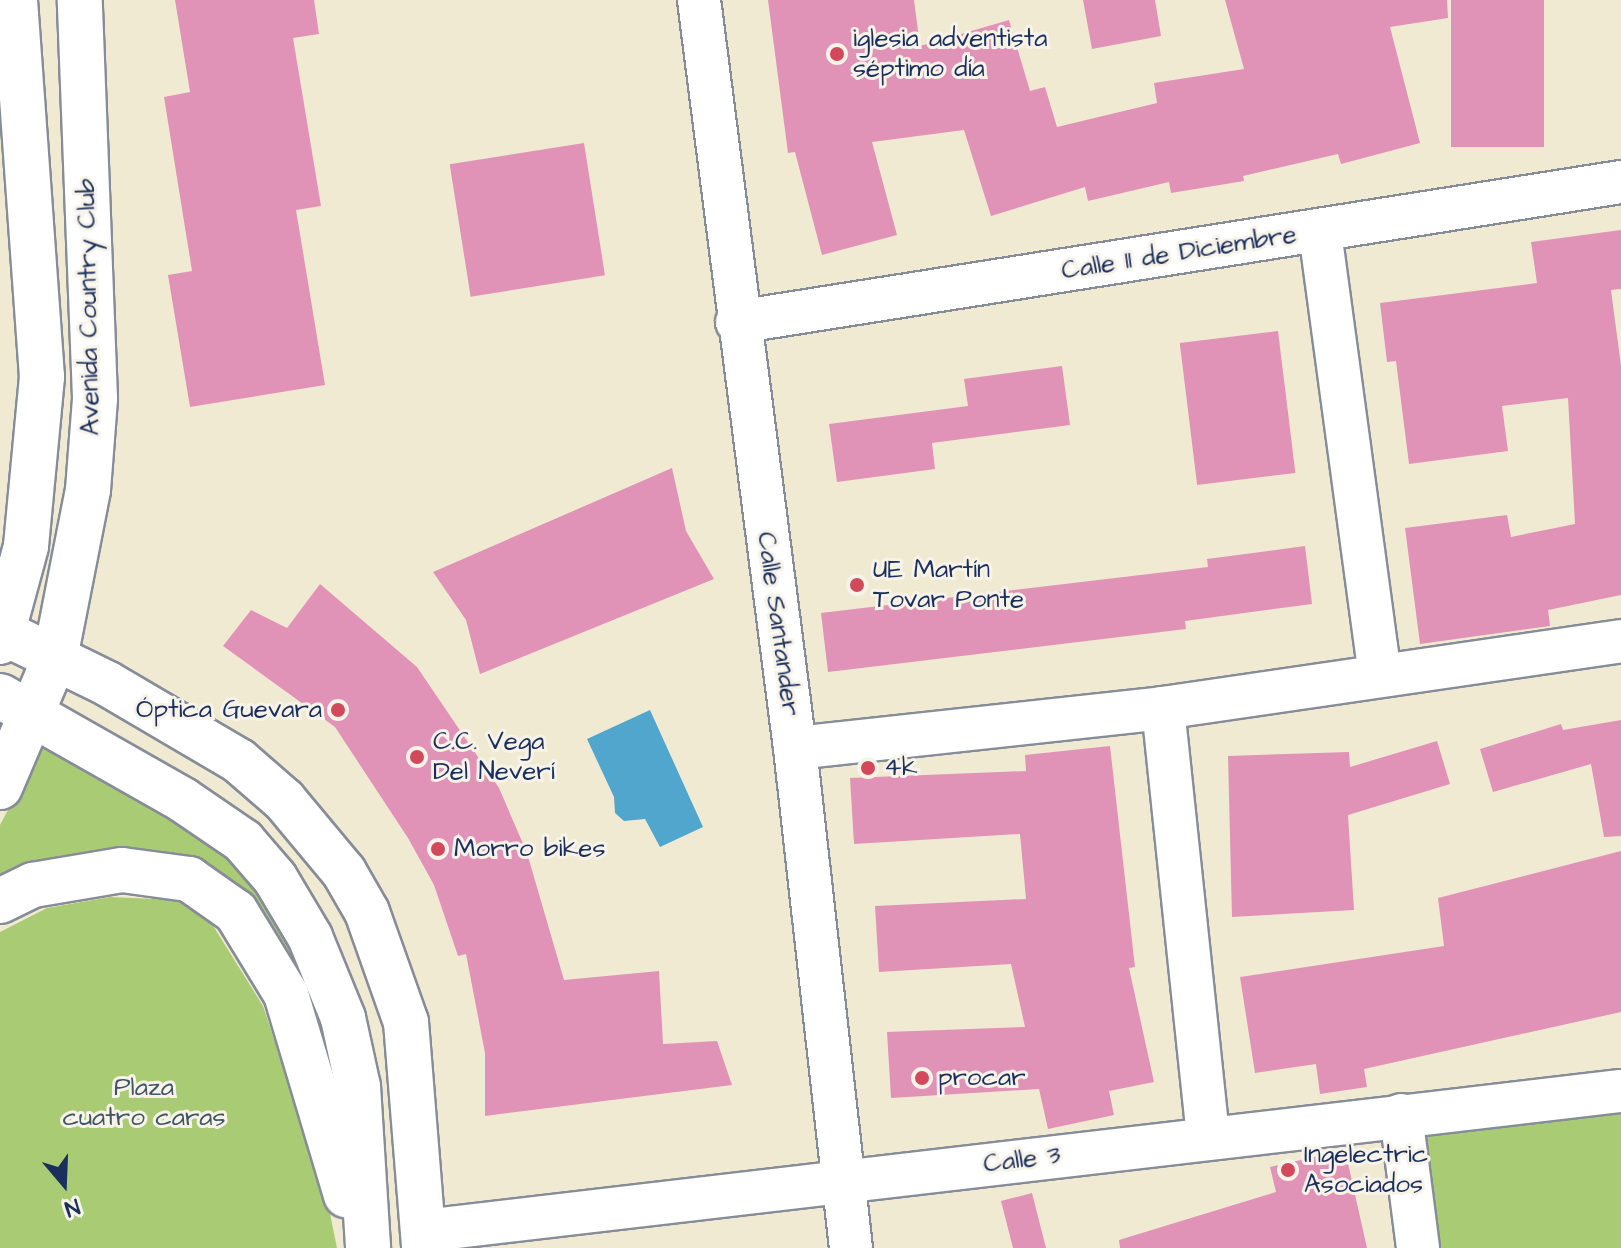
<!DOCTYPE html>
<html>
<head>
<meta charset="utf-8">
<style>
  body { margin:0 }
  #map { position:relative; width:1621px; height:1248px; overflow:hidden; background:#f1ead3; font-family:"Architects Daughter",sans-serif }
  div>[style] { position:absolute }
  .green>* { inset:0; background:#a8cb74 }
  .water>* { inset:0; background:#50a6cd }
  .building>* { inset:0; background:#e192b7; transform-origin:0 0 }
  .roads { filter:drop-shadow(2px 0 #868c98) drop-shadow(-2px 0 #868c98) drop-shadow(0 2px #868c98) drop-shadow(0 -2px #868c98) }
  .street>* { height:42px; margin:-21px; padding:0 21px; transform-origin:21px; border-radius:21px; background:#fff }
  .secondary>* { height:44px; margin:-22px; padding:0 22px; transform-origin:22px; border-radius:22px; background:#fff }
  .dots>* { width:22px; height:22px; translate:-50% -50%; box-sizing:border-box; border:4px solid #f7f3e8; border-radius:50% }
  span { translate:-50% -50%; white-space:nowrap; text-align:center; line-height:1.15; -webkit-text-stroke:6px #f7f3e8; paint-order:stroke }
  .poi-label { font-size:26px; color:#1b2f5e }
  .left { translate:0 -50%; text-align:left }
  .right { translate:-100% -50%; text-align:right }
  .street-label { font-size:26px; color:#1b2f5e }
  .park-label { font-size:26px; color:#3e5664 }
  .north { position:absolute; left:24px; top:1144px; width:80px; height:80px; -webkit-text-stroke:6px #f7f3e8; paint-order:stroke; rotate:161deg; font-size:22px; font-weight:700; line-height:32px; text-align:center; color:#1b2f5e }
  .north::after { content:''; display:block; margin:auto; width:28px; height:36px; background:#1b2f5e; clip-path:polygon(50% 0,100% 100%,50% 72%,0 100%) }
</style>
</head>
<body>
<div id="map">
  <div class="green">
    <div style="clip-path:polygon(48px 735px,226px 846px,297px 946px,325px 1018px,337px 1084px,323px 1047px,201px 869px,0 886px,0 825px)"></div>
    <div style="clip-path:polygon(110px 897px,177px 900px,212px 924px,263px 1006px,326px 1194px,337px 1248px,0 1248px,0 932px,47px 908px)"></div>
    <div style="clip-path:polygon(1621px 1111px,1621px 1248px,1436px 1248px,1423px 1129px)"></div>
  </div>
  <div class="water">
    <div style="clip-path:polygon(650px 710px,703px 827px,660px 847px,645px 819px,624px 821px,615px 813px,614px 797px,587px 739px)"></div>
  </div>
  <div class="building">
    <div style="clip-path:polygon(175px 0,314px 0,319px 34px,293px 38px,321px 206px,296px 210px,325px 385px,190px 407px,168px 275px,192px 271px,164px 97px,190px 92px)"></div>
    <div style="clip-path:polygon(768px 0,914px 0,920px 46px,1009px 20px,1030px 91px,1045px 87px,1057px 127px,1157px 103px,1154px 83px,1244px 69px,1225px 0,1447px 0,1448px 18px,1390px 27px,1420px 143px,1341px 164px,1338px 154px,1243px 176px,1244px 181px,1171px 193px,1169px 182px,1088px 201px,1085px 187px,991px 216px,964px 130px,872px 142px,897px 235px,822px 255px,795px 152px,788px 153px)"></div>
    <div style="clip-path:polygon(1083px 0,1155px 0,1161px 36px,1092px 49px)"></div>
    <div style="left:1451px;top:0;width:93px;height:147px"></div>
    <div style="left:584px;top:143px;width:134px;height:136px;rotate:81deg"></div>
    <div style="clip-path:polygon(1621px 230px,1621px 289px,1611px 290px,1621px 366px,1621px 595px,1548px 610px,1550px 626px,1420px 644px,1405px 528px,1507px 515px,1511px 537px,1575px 524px,1568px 398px,1502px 406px,1508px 451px,1409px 464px,1396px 361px,1387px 362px,1380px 303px,1537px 283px,1531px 242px)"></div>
    <div style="left:1278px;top:331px;width:143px;height:99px;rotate:83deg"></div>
    <div style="clip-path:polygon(1062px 366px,1070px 425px,932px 443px,935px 469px,837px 482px,829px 424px,968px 406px,964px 379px)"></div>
    <div style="clip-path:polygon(672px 468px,686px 531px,714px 579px,480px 674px,466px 620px,433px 572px)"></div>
    <div style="clip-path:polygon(1305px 546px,1312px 604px,1185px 621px,1186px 629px,828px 672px,821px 613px,1208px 567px,1207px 559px)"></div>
    <div style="clip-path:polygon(320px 584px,417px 667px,499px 788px,527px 853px,564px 980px,659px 971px,663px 1044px,717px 1041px,732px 1085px,485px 1116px,485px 1053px,466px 954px,458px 956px,434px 885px,408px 838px,335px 727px,223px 646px,251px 610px,287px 628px)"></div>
    <div style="clip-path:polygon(1621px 720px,1621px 836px,1604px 837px,1591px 764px,1493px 792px,1480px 749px,1561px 724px,1563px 730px)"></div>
    <div style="clip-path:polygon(1437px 741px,1450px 784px,1348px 815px,1354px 910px,1232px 917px,1228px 756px,1349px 752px,1350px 767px)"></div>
    <div style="clip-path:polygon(1110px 746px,1135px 967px,1129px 968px,1154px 1082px,1109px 1091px,1114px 1115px,1048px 1129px,1039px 1089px,891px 1098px,887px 1032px,1025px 1027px,1011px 964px,879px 972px,875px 906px,1026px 899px,1020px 834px,854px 844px,850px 778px,1026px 771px,1025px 755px)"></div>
    <div style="clip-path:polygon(1621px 851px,1621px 1012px,1364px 1069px,1367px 1087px,1320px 1094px,1316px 1064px,1255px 1073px,1240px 977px,1444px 946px,1438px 898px)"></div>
    <div style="clip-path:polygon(1345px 1150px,1367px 1248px,1120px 1248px,1119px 1240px,1276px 1192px,1270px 1167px)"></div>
    <div style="clip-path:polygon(1032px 1193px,1046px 1248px,1013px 1248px,1001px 1201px)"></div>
  </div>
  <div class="roads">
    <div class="street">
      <div style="left:699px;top:0;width:754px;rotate:82.69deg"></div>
      <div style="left:795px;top:748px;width:503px;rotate:83.61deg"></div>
      <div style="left:1320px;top:232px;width:446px;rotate:82.3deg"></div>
      <div style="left:737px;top:322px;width:895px;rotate:-9deg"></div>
      <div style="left:1163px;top:708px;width:432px;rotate:84deg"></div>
      <div style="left:795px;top:748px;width:370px;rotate:-6.2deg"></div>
      <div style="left:1163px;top:708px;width:463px;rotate:-8.3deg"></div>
      <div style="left:1401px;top:1115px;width:134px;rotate:82.7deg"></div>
      <div style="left:423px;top:1231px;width:1206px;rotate:-6.67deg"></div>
    </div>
    <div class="secondary">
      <div style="left:0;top:631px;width:120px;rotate:26.1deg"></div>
      <div style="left:108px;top:684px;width:152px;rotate:30.4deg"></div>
      <div style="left:239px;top:761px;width:60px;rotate:40.9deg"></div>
      <div style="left:284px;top:800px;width:94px;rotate:50.2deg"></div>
      <div style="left:344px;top:872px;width:46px;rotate:60.1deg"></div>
      <div style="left:367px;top:912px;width:117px;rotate:70.5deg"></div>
      <div style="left:406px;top:1022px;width:227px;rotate:85.4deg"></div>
      <div style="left:0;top:642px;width:99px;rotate:-74.8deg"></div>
      <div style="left:26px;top:546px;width:170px;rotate:-84.6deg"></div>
      <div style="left:42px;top:377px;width:378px;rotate:-94.1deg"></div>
      <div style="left:0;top:696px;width:210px;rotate:29.6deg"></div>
      <div style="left:183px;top:800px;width:73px;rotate:34.3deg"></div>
      <div style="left:243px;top:841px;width:49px;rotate:49.1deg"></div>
      <div style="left:275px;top:878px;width:69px;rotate:59.3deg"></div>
      <div style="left:310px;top:937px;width:87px;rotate:67.8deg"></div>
      <div style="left:343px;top:1018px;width:71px;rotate:77.7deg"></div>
      <div style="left:358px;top:1087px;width:161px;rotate:86.4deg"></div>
      <div style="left:0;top:787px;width:140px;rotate:-66.9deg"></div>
      <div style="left:55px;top:658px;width:171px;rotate:-78.9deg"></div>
      <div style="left:88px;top:490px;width:92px;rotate:-85.6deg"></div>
      <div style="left:95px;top:398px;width:398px;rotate:-92.2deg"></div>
      <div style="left:0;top:901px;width:37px;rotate:-26deg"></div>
      <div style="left:33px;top:885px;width:90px;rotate:-9.6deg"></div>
      <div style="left:122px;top:870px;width:68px;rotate:7.7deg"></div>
      <div style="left:189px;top:879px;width:57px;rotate:35.1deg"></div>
      <div style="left:236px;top:912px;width:96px;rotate:58.6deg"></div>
      <div style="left:286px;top:994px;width:210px;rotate:73.4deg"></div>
    </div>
  </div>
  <div class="dots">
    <div style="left:837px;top:54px;background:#d1495b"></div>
    <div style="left:857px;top:585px;background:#d1495b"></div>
    <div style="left:338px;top:710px;background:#d1495b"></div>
    <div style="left:417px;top:757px;background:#d1495b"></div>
    <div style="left:868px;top:768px;background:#d1495b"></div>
    <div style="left:438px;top:849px;background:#d1495b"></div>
    <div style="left:922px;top:1078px;background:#d1495b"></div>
    <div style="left:1288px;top:1170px;background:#d1495b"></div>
  </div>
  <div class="poi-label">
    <span class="left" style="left:853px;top:54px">iglesia adventista<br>séptimo día</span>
    <span class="left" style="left:873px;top:585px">UE Martín<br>Tovar Ponte</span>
    <span class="right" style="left:322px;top:710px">Óptica Guevara</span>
    <span class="left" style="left:433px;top:757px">C.C. Vega<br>Del Neverí</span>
    <span class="left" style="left:884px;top:768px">4k</span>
    <span class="left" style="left:454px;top:849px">Morro bikes</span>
    <span class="left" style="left:938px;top:1078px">procar</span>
    <span class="left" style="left:1304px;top:1170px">Ingelectric<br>Asociados</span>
  </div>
  <div class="street-label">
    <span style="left:1179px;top:253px;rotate:-9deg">Calle 11 de Diciembre</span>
    <span style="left:89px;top:307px;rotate:-91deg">Avenida Country Club</span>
    <span style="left:778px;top:624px;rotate:82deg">Calle Santander</span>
    <span style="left:1022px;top:1160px;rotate:-7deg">Calle 3</span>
  </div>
  <div class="park-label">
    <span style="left:144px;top:1103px">Plaza<br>cuatro caras</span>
  </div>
  <div class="north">N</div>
</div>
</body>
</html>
